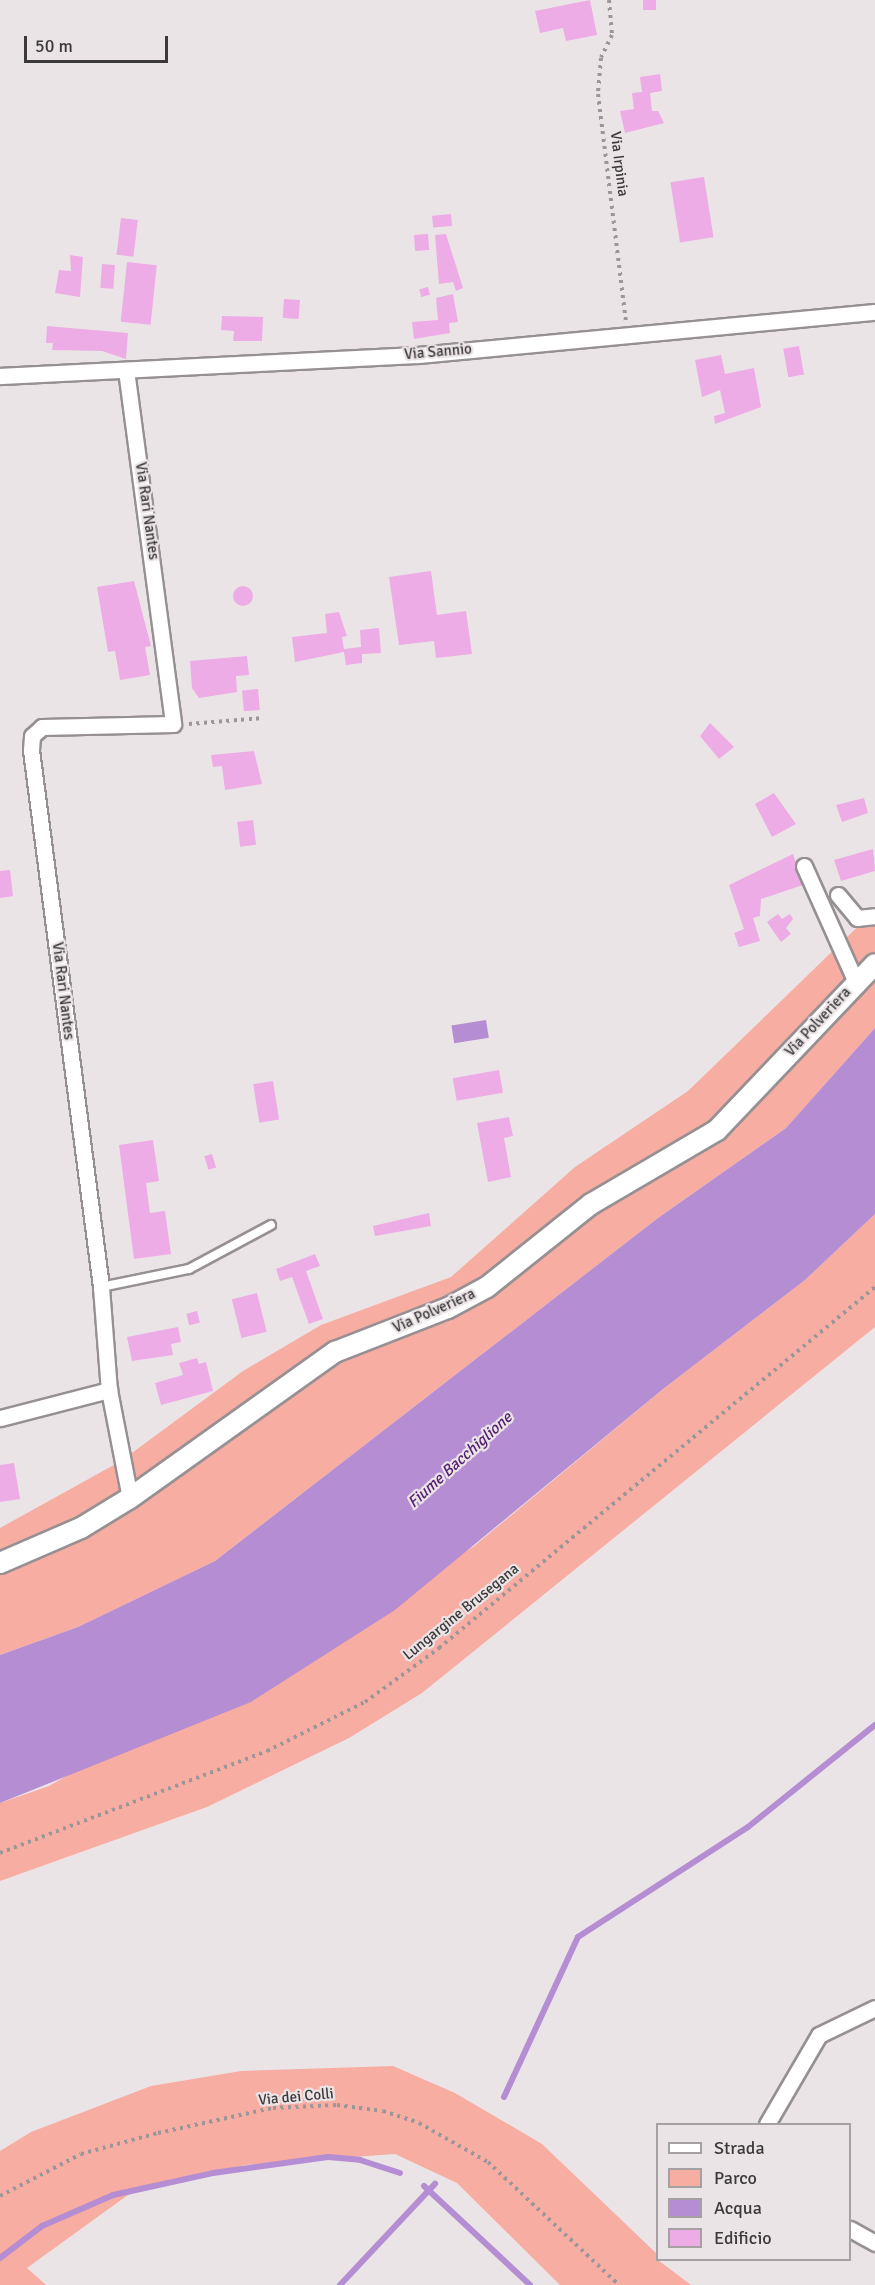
<!DOCTYPE html>
<html>
<head>
<meta charset="utf-8">
<style>
  body { margin:0 }
  #map { position:relative; width:875px; height:2285px; overflow:hidden; background:#ebe4e7; font-family:Signika,sans-serif }
  div>[style] { position:absolute }
  .green>* { inset:0; background:#f8ada2 }
  .water>* { inset:0; background:#b58dd2; transform-origin:0 0 }
  .stream>* { height:6px; margin:-3px; padding:0 3px; transform-origin:3px; border-radius:3px; background:#b58dd2 }
  .building>* { inset:0; background:#edace6; transform-origin:0 0 }
  .round { border-radius:50% }
  .path>* { height:4px; margin-top:-2px; transform-origin:0; background:repeating-linear-gradient(90deg,#9b9799 0 3px,transparent 0 7.5px) }
  .roads { filter:drop-shadow(2px 0 #979093) drop-shadow(-2px 0 #979093) drop-shadow(0 2px #979093) drop-shadow(0 -2px #979093) }
  .service>* { height:8px; margin:-4px; padding:0 4px; transform-origin:4px; border-radius:4px; background:#fff }
  .minor>* { height:15px; margin:-7.5px; padding:0 7.5px; transform-origin:7.5px; border-radius:7.5px; background:#fff }
  .tertiary>* { height:20px; margin:-10px; padding:0 10px; transform-origin:10px; border-radius:10px; background:#fff }
  span { translate:-50% -50%; white-space:nowrap; text-align:center; line-height:1.15; -webkit-text-stroke:4.5px #ebe4e7; paint-order:stroke }
  .street-label { font-size:15px; color:#3b393a }
  .water-label { font-size:16px; color:#541f71; font-style:italic }
  .legend { position:absolute; left:656px; top:2123px; width:195px; height:138px; box-sizing:border-box; background:#ebe4e7; border:2px solid #a5a0a2; margin:0; padding:8px 10px; list-style:none; font-size:18px; color:#3b393a }
  .legend li { display:flex; align-items:center; gap:12px; height:30px }
  .legend b { width:30px; border:2px solid #a5a0a2 }
  .scale { position:absolute; left:24px; top:36px; width:144px; height:27px; box-sizing:border-box; border:3px solid #3b393a; border-top:0; padding-left:8px; font-size:18px; line-height:21px; white-space:nowrap; color:#3b393a; -webkit-text-stroke:4px #ebe4e7; paint-order:stroke }
</style>
</head>
<body>
<div id="map">
  <div class="green">
    <div style="clip-path:polygon(875px 910px,875px 1028px,786px 1128px,658px 1218px,215px 1561px,78px 1627px,0 1655px,0 1528px,121px 1461px,243px 1371px,321px 1325px,451px 1277px,575px 1167px,688px 1091px)"></div>
    <div style="clip-path:polygon(875px 1214px,875px 1327px,422px 1693px,349px 1738px,207px 1807px,0 1881px,0 1803px,49px 1786px,473px 1547px,663px 1389px,805px 1280px)"></div>
    <div style="clip-path:polygon(393px 2066px,455px 2093px,542px 2144px,657px 2254px,658px 2260px,691px 2285px,560px 2285px,457px 2183px,395px 2154px,245px 2165px,132px 2192px,27px 2268px,46px 2285px,0 2285px,0 2151px,31px 2132px,151px 2086px,241px 2071px)"></div>
  </div>
  <div class="water">
    <div style="left:486px;top:1020px;width:18px;height:35px;rotate:81deg"></div>
    <div style="clip-path:polygon(875px 1028px,875px 1214px,805px 1280px,663px 1389px,395px 1610px,251px 1702px,0 1803px,0 1655px,78px 1627px,215px 1561px,658px 1218px,786px 1128px)"></div>
  </div>
  <div class="stream">
    <div style="left:504px;top:2097px;width:176px;rotate:-65.2deg"></div>
    <div style="left:578px;top:1937px;width:202px;rotate:-32.9deg"></div>
    <div style="left:748px;top:1827px;width:163px;rotate:-38.8deg"></div>
    <div style="left:424px;top:2186px;width:145px;rotate:43deg"></div>
    <div style="left:0;top:2258px;width:53px;rotate:-37.3deg"></div>
    <div style="left:42px;top:2226px;width:77px;rotate:-23.6deg"></div>
    <div style="left:113px;top:2195px;width:102px;rotate:-12.4deg"></div>
    <div style="left:213px;top:2173px;width:116px;rotate:-7.9deg"></div>
    <div style="left:328px;top:2157px;width:32px;rotate:5deg"></div>
    <div style="left:360px;top:2160px;width:42px;rotate:18deg"></div>
    <div style="left:340px;top:2285px;width:139px;rotate:-46.8deg"></div>
  </div>
  <div class="building">
    <div style="clip-path:polygon(590px 0,597px 35px,566px 41px,563px 28px,540px 33px,535px 11px)"></div>
    <div style="left:643px;top:0;width:13px;height:10px"></div>
    <div style="clip-path:polygon(660px 74px,662px 91px,650px 93px,652px 111px,658px 111px,664px 123px,625px 133px,620px 111px,634px 109px,632px 93px,642px 92px,640px 77px)"></div>
    <div style="left:704px;top:177px;width:61px;height:34px;rotate:81deg"></div>
    <div style="left:451px;top:214px;width:12px;height:19px;rotate:85deg"></div>
    <div style="left:121px;top:218px;width:17px;height:37px;rotate:7deg"></div>
    <div style="left:428px;top:234px;width:16px;height:14px;rotate:86deg"></div>
    <div style="clip-path:polygon(446px 234px,463px 288px,456px 291px,453px 282px,439px 284px,435px 235px)"></div>
    <div style="clip-path:polygon(70px 255px,83px 257px,80px 297px,55px 293px,59px 270px,71px 271px)"></div>
    <div style="left:127px;top:262px;width:30px;height:60px;rotate:6deg"></div>
    <div style="left:102px;top:264px;width:13px;height:24px;rotate:4deg"></div>
    <div style="left:428px;top:287px;width:8px;height:9px;rotate:76deg"></div>
    <div style="clip-path:polygon(453px 294px,458px 322px,449px 323px,450px 333px,414px 339px,412px 322px,438px 320px,436px 298px)"></div>
    <div style="left:284px;top:299px;width:16px;height:19px;rotate:4deg"></div>
    <div style="clip-path:polygon(222px 316px,263px 317px,262px 341px,233px 341px,234px 331px,221px 330px)"></div>
    <div style="clip-path:polygon(47px 326px,128px 333px,126px 359px,102px 351px,52px 350px,53px 343px,46px 343px)"></div>
    <div style="left:799px;top:346px;width:29px;height:16px;rotate:80deg"></div>
    <div style="clip-path:polygon(721px 355px,725px 374px,754px 368px,761px 407px,715px 424px,714px 416px,725px 413px,720px 390px,702px 397px,695px 360px)"></div>
    <div style="clip-path:polygon(431px 571px,437px 615px,466px 611px,472px 654px,436px 658px,434px 641px,399px 645px,389px 577px)"></div>
    <div style="clip-path:polygon(134px 581px,151px 646px,145px 647px,150px 675px,120px 680px,115px 651px,108px 652px,97px 587px)"></div>
    <div class="round" style="left:233px;top:586px;width:20px;height:20px"></div>
    <div style="clip-path:polygon(339px 612px,347px 636px,342px 637px,344px 649px,361px 647px,360px 630px,379px 628px,381px 653px,362px 654px,362px 663px,346px 665px,344px 652px,295px 662px,292px 637px,327px 633px,325px 614px)"></div>
    <div style="clip-path:polygon(247px 656px,249px 675px,236px 676px,237px 692px,199px 698px,192px 688px,190px 661px)"></div>
    <div style="left:258px;top:689px;width:21px;height:16px;rotate:85deg"></div>
    <div style="clip-path:polygon(710px 723px,734px 747px,719px 759px,700px 736px)"></div>
    <div style="clip-path:polygon(254px 751px,262px 784px,225px 790px,222px 766px,213px 767px,211px 755px)"></div>
    <div style="clip-path:polygon(774px 793px,796px 824px,772px 837px,755px 804px)"></div>
    <div style="clip-path:polygon(864px 798px,868px 813px,842px 822px,836px 805px)"></div>
    <div style="left:253px;top:820px;width:25px;height:16px;rotate:83deg"></div>
    <div style="clip-path:polygon(873px 849px,875px 871px,841px 881px,834px 860px)"></div>
    <div style="clip-path:polygon(793px 854px,803px 885px,761px 899px,760px 916px,753px 918px,760px 941px,739px 947px,734px 933px,744px 929px,729px 885px)"></div>
    <div style="clip-path:polygon(10px 870px,13px 896px,0 898px,0 871px)"></div>
    <div style="clip-path:polygon(778px 914px,782px 919px,790px 914px,793px 919px,786px 928px,791px 934px,781px 942px,767px 922px)"></div>
    <div style="left:499px;top:1070px;width:23px;height:47px;rotate:80deg"></div>
    <div style="left:273px;top:1081px;width:39px;height:20px;rotate:81deg"></div>
    <div style="clip-path:polygon(509px 1117px,513px 1136px,504px 1138px,511px 1177px,488px 1182px,477px 1123px)"></div>
    <div style="clip-path:polygon(153px 1140px,159px 1181px,146px 1183px,150px 1213px,165px 1211px,171px 1254px,134px 1259px,119px 1145px)"></div>
    <div style="left:212px;top:1154px;width:14px;height:8px;rotate:73deg"></div>
    <div style="clip-path:polygon(429px 1213px,431px 1226px,375px 1236px,373px 1226px)"></div>
    <div style="clip-path:polygon(315px 1254px,320px 1266px,306px 1271px,323px 1319px,309px 1324px,292px 1277px,280px 1281px,276px 1269px)"></div>
    <div style="left:257px;top:1293px;width:40px;height:26px;rotate:76deg"></div>
    <div style="left:197px;top:1311px;width:12px;height:11px;rotate:76deg"></div>
    <div style="clip-path:polygon(178px 1327px,181px 1342px,171px 1344px,173px 1355px,132px 1361px,127px 1337px)"></div>
    <div style="clip-path:polygon(197px 1358px,199px 1364px,206px 1362px,213px 1391px,161px 1405px,155px 1383px,183px 1375px,179px 1363px)"></div>
    <div style="clip-path:polygon(14px 1463px,20px 1499px,0 1502px,0 1465px)"></div>
  </div>
  <div class="path">
    <div style="left:609px;top:0;width:35px;rotate:85deg"></div>
    <div style="left:612px;top:35px;width:25px;rotate:116deg"></div>
    <div style="left:601px;top:58px;width:36px;rotate:95deg"></div>
    <div style="left:598px;top:94px;width:229px;rotate:83deg"></div>
    <div style="left:189px;top:724px;width:75px;rotate:-4.6deg"></div>
    <div style="left:0;top:1853px;width:286px;rotate:-20.9deg"></div>
    <div style="left:267px;top:1751px;width:110px;rotate:-26.6deg"></div>
    <div style="left:365px;top:1702px;width:92px;rotate:-36.1deg"></div>
    <div style="left:439px;top:1648px;width:566px;rotate:-39.62deg"></div>
    <div style="left:0;top:2196px;width:91px;rotate:-27.4deg"></div>
    <div style="left:81px;top:2154px;width:80px;rotate:-15.3deg"></div>
    <div style="left:158px;top:2133px;width:118px;rotate:-12.3deg"></div>
    <div style="left:273px;top:2108px;width:64px;rotate:-2.7deg"></div>
    <div style="left:337px;top:2105px;width:46px;rotate:7.4deg"></div>
    <div style="left:383px;top:2111px;width:38px;rotate:18deg"></div>
    <div style="left:419px;top:2123px;width:79px;rotate:29.5deg"></div>
    <div style="left:488px;top:2162px;width:180px;rotate:43.2deg"></div>
  </div>
  <div class="roads">
    <div class="service">
      <div style="left:101px;top:1287px;width:90px;rotate:-11.6deg"></div>
      <div style="left:189px;top:1269px;width:93px;rotate:-28.2deg"></div>
    </div>
    <div class="minor">
      <div style="left:126px;top:370px;width:357px;rotate:82.4deg"></div>
      <div style="left:173px;top:724px;width:131px;rotate:178.7deg"></div>
      <div style="left:42px;top:727px;width:13px;rotate:138deg"></div>
      <div style="left:32px;top:736px;width:14px;rotate:94deg"></div>
      <div style="left:31px;top:750px;width:542px;rotate:82.57deg"></div>
      <div style="left:101px;top:1287px;width:103px;rotate:85.6deg"></div>
      <div style="left:109px;top:1390px;width:110px;rotate:79deg"></div>
      <div style="left:0;top:376px;width:419px;rotate:-2.9deg"></div>
      <div style="left:418px;top:355px;width:459px;rotate:-5.4deg"></div>
      <div style="left:804px;top:866px;width:127px;rotate:65.9deg"></div>
      <div style="left:838px;top:895px;width:30px;rotate:50deg"></div>
      <div style="left:857px;top:918px;width:18px;rotate:-6deg"></div>
      <div style="left:0;top:1418px;width:113px;rotate:-14.4deg"></div>
      <div style="left:767px;top:2124px;width:103px;rotate:-59.7deg"></div>
      <div style="left:819px;top:2035px;width:62px;rotate:-25.7deg"></div>
      <div style="left:850px;top:2229px;width:29px;rotate:29deg"></div>
    </div>
    <div class="tertiary">
      <div style="left:0;top:1563px;width:88px;rotate:-23.4deg"></div>
      <div style="left:81px;top:1528px;width:57px;rotate:-31.5deg"></div>
      <div style="left:130px;top:1498px;width:252px;rotate:-35.5deg"></div>
      <div style="left:335px;top:1352px;width:121px;rotate:-21.3deg"></div>
      <div style="left:448px;top:1308px;width:44px;rotate:-28.3deg"></div>
      <div style="left:487px;top:1287px;width:133px;rotate:-38.6deg"></div>
      <div style="left:591px;top:1204px;width:146px;rotate:-30.4deg"></div>
      <div style="left:717px;top:1130px;width:229px;rotate:-46.4deg"></div>
    </div>
  </div>
  <div class="street-label">
    <span style="left:619px;top:164px;rotate:83deg">Via Irpinia</span>
    <span style="left:438px;top:352px;rotate:-5deg">Via Sannio</span>
    <span style="left:147px;top:511px;rotate:82deg">Via Rari Nantes</span>
    <span style="left:63px;top:991px;rotate:83deg">Via Rari Nantes</span>
    <span style="left:818px;top:1022px;rotate:-47deg">Via Polveriera</span>
    <span style="left:434px;top:1311px;rotate:-24deg">Via Polveriera</span>
    <span style="left:461px;top:1612px;rotate:-39deg">Lungargine Brusegana</span>
    <span style="left:296px;top:2097px;rotate:-5deg">Via dei Colli</span>
  </div>
  <div class="water-label">
    <span style="left:460px;top:1460px;rotate:-42deg">Fiume Bacchiglione</span>
  </div>
  <ul class="legend">
  <li><b style="height:8px;background:#fff"></b>Strada</li>
  <li><b style="height:16px;background:#f8ada2"></b>Parco</li>
  <li><b style="height:16px;background:#b58dd2"></b>Acqua</li>
  <li><b style="height:16px;background:#edace6"></b>Edificio</li>
  </ul>
  <div class="scale">50 m</div>
</div>
</body>
</html>
